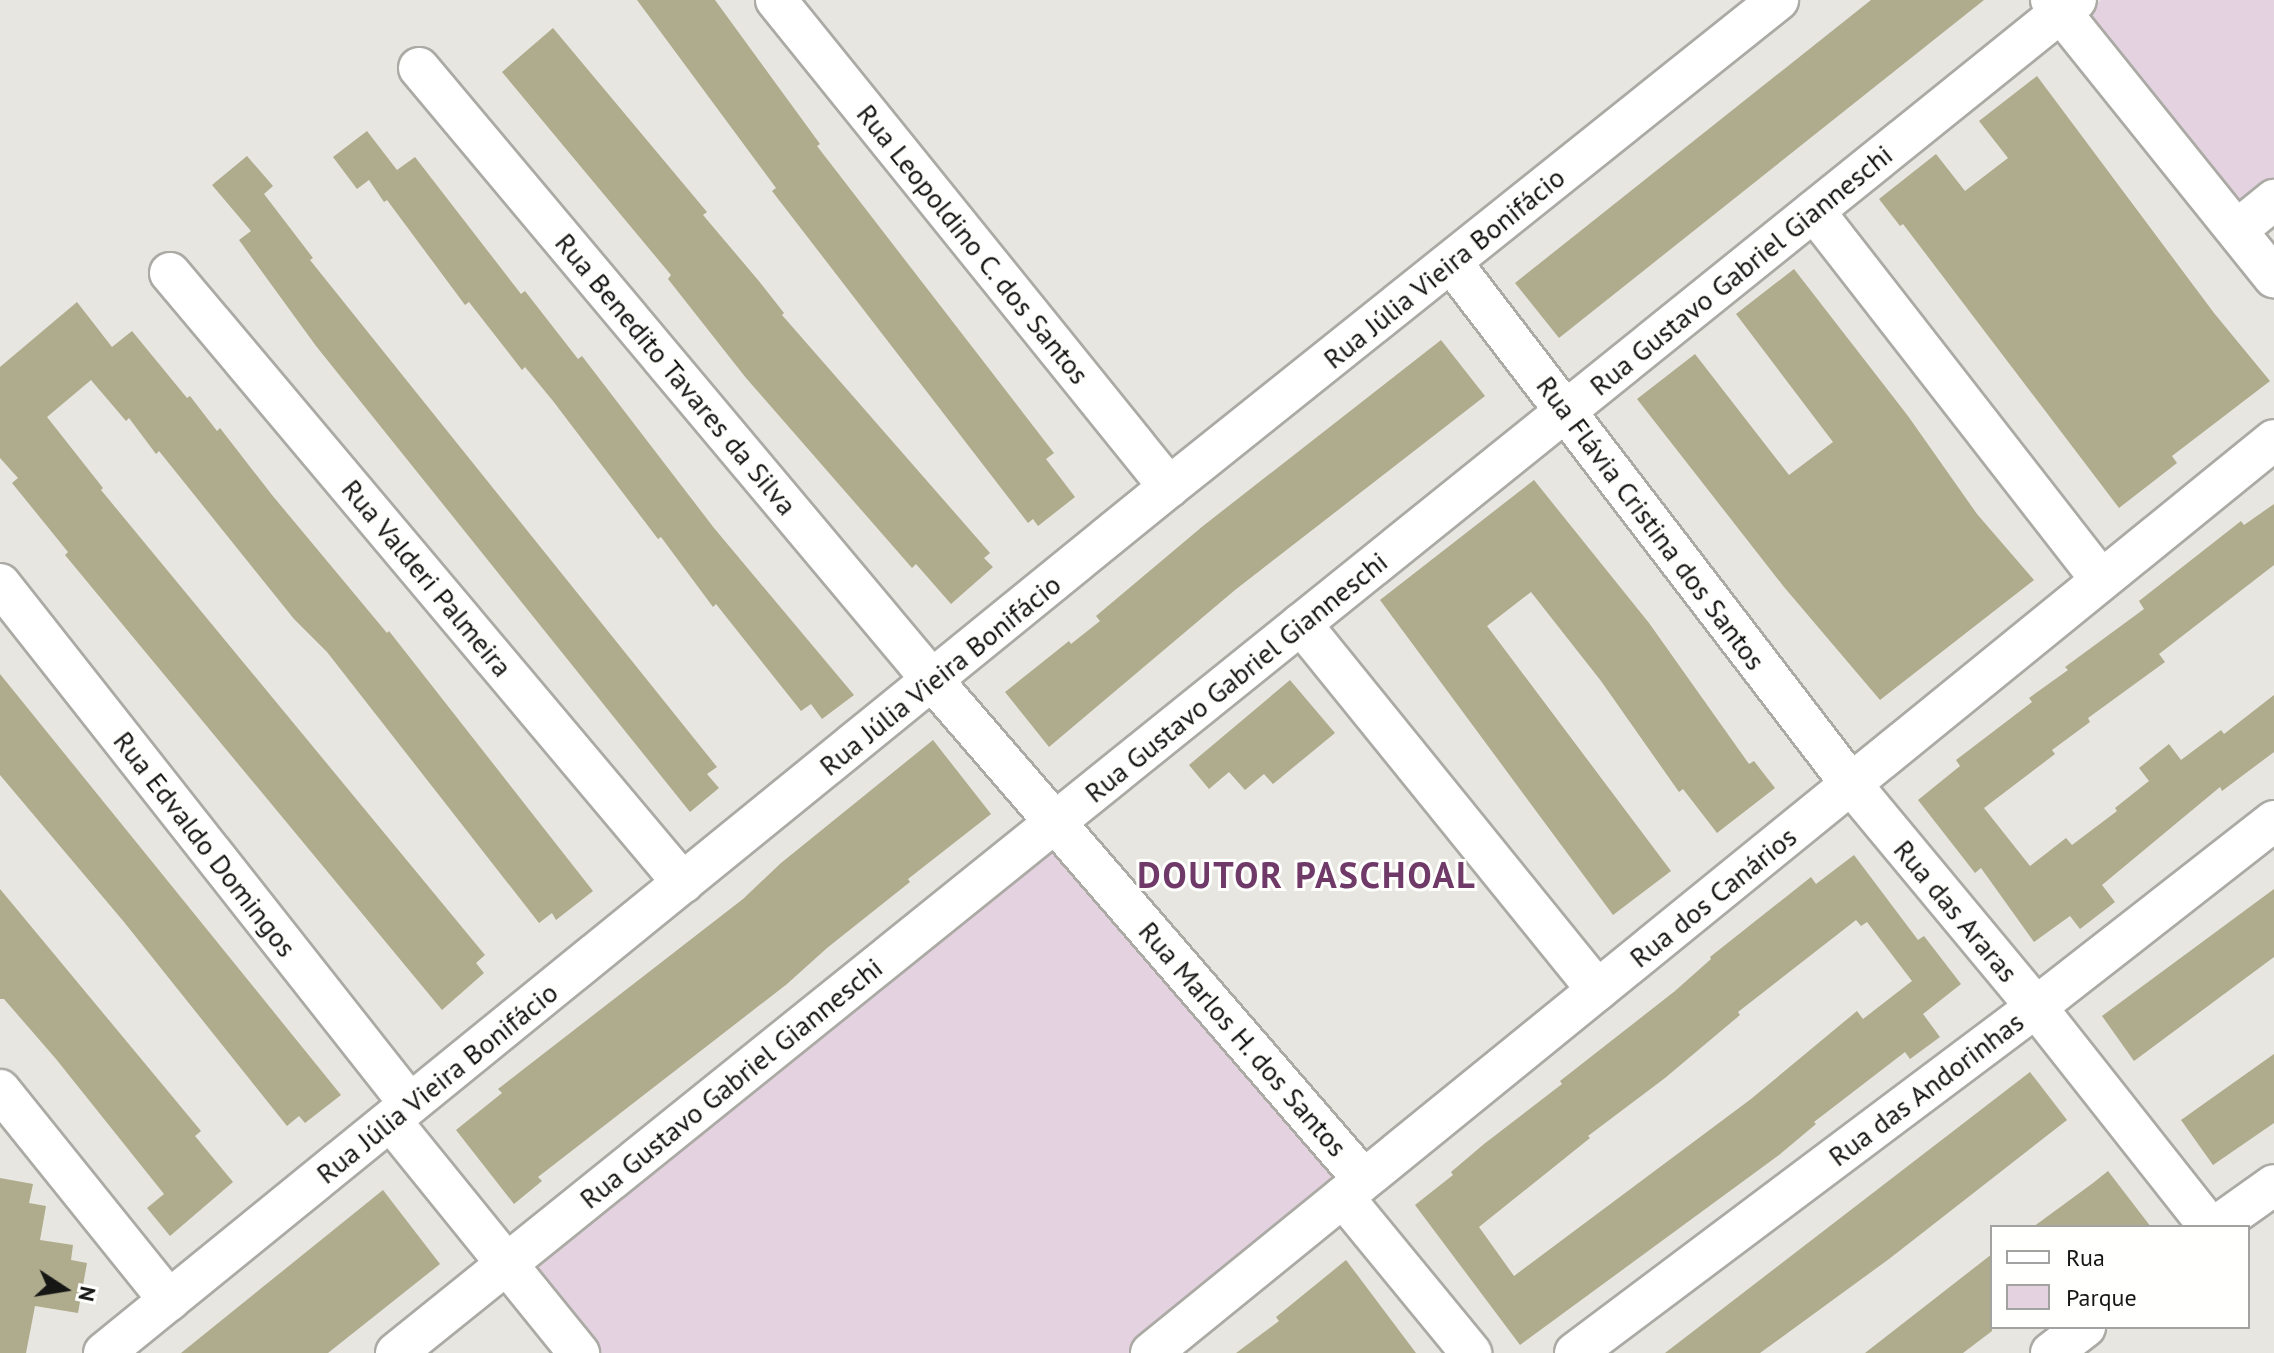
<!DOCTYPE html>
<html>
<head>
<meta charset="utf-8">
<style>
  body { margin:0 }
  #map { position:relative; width:2274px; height:1353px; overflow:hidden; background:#e7e6e0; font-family:"PT Sans",sans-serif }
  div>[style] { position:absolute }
  .green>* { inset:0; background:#e4d2e0 }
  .building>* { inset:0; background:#afab8d }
  .roads { filter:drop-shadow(2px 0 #abaaa5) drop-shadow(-2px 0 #abaaa5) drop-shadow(0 2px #abaaa5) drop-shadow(0 -2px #abaaa5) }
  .minor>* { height:40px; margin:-20px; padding:0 20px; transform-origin:20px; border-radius:20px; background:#fff }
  span { translate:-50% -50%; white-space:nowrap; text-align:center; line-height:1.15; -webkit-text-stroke:6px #fffffe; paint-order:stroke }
  .street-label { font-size:28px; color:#161614 }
  .district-label { font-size:36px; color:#6f3968; font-weight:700; letter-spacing:2px }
  .legend { position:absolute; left:1990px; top:1225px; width:260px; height:104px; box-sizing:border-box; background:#fffffe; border:2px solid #a2a2a0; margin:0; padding:10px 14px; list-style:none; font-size:24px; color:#161614 }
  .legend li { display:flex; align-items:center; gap:16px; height:40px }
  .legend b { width:40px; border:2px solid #a2a2a0 }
  .north { position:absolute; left:24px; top:1249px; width:80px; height:80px; -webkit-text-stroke:6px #fffffe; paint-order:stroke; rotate:102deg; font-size:22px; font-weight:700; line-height:32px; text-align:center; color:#161614 }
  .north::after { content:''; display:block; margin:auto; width:28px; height:36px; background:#161614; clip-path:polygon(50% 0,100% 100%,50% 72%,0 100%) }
</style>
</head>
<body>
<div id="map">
  <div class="green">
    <div style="clip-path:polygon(2101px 0,2274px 0,2274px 181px,2236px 213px,2081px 16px)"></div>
    <div style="clip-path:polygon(1056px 823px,1364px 1180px,1151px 1353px,579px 1353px,505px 1265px)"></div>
  </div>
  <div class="building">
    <div style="clip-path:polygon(637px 0,715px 0,820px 144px,817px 146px,1054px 453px,1046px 459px,1075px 497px,1038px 526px,1033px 519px,1028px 523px,772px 191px,776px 188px)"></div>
    <div style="clip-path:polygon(1871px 0,1984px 0,1559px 338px,1515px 283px)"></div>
    <div style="clip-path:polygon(553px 28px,707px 212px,703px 215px,758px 280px,784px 313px,782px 315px,990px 553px,984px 558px,993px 567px,951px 604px,916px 564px,912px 568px,746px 378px,668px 279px,671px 275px,502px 72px)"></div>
    <div style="clip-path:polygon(2037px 76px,2214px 313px,2270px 381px,2172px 456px,2177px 463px,2119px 508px,1903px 224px,1900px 226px,1879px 199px,1936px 154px,1965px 191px,2008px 158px,1979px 121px)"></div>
    <div style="clip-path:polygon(367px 131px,397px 170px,415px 157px,521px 294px,525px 291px,578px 359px,582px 356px,714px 528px,854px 695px,822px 719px,811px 704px,801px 711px,716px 604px,713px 607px,661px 537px,658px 539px,553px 401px,525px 367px,522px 370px,469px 302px,465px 305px,387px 200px,384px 202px,369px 180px,357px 189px,333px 157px)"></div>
    <div style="clip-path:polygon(247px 156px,273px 186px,264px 194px,313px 258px,310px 260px,717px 767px,707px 774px,719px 788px,690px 812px,316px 346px,239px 240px,251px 231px,212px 185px)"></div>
    <div style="clip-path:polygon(1794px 269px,1908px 416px,1977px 514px,2034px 580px,1880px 700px,1784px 587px,1637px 399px,1695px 354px,1789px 475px,1833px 442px,1736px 314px)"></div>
    <div style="clip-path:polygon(77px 302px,112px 347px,132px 331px,187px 398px,190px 396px,217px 431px,220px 428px,272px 495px,387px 633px,389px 631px,593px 891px,556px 920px,552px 913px,539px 923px,327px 652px,294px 619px,159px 451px,156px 454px,129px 418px,126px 421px,91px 380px,47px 417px,103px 488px,101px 490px,485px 955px,476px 963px,484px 973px,442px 1010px,65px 555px,68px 552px,12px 483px,18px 478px,0 458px,0 367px)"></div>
    <div style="clip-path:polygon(1441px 340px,1485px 396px,1235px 590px,1049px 747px,1005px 692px,1069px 641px,1071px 644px,1100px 621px,1096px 616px,1203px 526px)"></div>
    <div style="clip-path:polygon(1534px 480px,1649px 623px,1749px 764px,1754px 761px,1775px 788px,1717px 833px,1683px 789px,1679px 792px,1601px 681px,1531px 592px,1487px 626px,1671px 871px,1613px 915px,1380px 600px)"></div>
    <div style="clip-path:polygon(2274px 504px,2274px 565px,2159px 654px,2165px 662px,2088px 718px,2090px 722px,2052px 750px,2055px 754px,1984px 808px,2030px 866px,2066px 838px,2072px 845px,2117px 811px,2115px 808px,2149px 781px,2139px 768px,2169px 744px,2181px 760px,2221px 730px,2224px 734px,2274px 695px,2274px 752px,2222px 791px,2220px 787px,2102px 885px,2115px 902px,2080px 929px,2070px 916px,2034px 942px,1981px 868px,1975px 873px,1918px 800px,1960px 766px,1956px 760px,2032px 702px,2029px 698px,2068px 670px,2065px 667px,2144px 609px,2139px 601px,2241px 521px,2244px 525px)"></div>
    <div style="clip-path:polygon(0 674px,341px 1095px,305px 1123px,299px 1116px,287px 1126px,124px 922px,0 775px)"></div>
    <div style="clip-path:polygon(1290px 680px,1335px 733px,1273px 784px,1264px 774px,1245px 790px,1229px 772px,1209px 789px,1189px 765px)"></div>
    <div style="clip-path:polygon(933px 740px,991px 814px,908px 879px,910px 882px,827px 948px,787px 984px,538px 1177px,542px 1181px,514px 1204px,456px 1130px,502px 1093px,498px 1089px,743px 899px,781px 863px)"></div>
    <div style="clip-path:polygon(evenodd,1854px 855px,1918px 940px,1924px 936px,1961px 984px,1923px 1014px,1940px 1037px,1910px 1059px,1905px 1052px,1814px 1122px,1816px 1124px,1779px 1155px,1520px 1345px,1415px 1205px,1453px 1175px,1451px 1172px,1484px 1144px,1562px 1084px,1560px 1081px,1675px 991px,1711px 959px,1710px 957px,1811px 877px,1816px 884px,1854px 855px,1856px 920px,1861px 926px,1867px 922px,1912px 981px,1863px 1019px,1857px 1011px,1751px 1099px,1514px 1276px,1479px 1227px,1590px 1138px,1588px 1136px,1665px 1078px,1740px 1015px,1738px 1012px,1856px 920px)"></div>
    <div style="clip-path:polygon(0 889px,201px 1131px,195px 1136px,233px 1182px,170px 1236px,147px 1208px,164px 1194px,56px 1059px,4px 999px,0 999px)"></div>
    <div style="clip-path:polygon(2274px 889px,2274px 957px,2134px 1061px,2102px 1016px)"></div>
    <div style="clip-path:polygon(2274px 1054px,2274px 1123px,2213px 1165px,2181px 1120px)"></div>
    <div style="clip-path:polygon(2030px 1072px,2067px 1120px,1889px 1259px,1760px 1353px,1665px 1353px)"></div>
    <div style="clip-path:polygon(2108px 1171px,2151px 1227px,2033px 1227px,2093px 1183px)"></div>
    <div style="clip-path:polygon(0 1178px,33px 1184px,29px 1203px,46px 1206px,40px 1240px,73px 1245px,71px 1260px,87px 1263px,78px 1313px,35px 1306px,26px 1353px,0 1353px)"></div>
    <div style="clip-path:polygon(383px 1190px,440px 1264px,328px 1353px,181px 1353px)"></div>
    <div style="clip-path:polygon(1992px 1254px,1992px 1331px,1963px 1353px,1865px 1353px)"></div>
    <div style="clip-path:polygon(1346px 1260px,1416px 1353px,1236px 1353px,1279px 1321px,1276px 1317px)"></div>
  </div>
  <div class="roads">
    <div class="minor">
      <div style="left:776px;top:0;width:626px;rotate:51.1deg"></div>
      <div style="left:2051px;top:0;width:356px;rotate:51.2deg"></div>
      <div style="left:419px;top:68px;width:800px;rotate:50.02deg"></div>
      <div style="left:933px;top:681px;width:659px;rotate:49.18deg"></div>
      <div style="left:1814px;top:211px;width:467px;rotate:52.1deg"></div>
      <div style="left:2237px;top:230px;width:48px;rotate:-39deg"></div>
      <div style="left:1451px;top:262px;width:658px;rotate:52.54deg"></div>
      <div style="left:1851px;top:784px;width:290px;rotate:50.3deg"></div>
      <div style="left:2036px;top:1007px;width:280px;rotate:51.7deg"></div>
      <div style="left:170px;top:273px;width:797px;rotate:49.94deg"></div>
      <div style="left:0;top:584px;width:662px;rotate:51.75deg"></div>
      <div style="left:1301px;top:624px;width:471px;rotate:51deg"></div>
      <div style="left:0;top:1090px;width:270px;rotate:51.2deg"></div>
      <div style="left:391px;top:1121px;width:299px;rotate:51deg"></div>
      <div style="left:1343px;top:1197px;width:202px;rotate:50.6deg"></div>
      <div style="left:2215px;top:1227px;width:72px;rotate:-35.4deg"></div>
      <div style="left:104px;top:1353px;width:1373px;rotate:-39.12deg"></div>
      <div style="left:1169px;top:487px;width:780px;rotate:-38.65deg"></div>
      <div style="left:396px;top:1353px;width:2157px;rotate:-38.85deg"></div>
      <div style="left:1151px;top:1353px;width:1447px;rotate:-39.11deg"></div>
      <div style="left:1575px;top:1353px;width:576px;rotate:-36.89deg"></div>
      <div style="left:2036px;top:1007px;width:302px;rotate:-38deg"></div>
      <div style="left:2051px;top:1353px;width:43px;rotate:-37.4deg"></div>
    </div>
  </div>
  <div class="street-label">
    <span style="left:973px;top:244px;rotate:51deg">Rua Leopoldino C. dos Santos</span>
    <span style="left:1444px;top:268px;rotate:-39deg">Rua Júlia Vieira Bonifácio</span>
    <span style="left:1741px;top:270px;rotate:-39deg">Rua Gustavo Gabriel Gianneschi</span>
    <span style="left:676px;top:374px;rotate:50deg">Rua Benedito Tavares da Silva</span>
    <span style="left:1651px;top:523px;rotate:53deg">Rua Flávia Cristina dos Santos</span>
    <span style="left:427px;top:578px;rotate:50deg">Rua Valderi Palmeira</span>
    <span style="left:940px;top:675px;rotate:-39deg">Rua Júlia Vieira Bonifácio</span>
    <span style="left:1236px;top:677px;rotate:-39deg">Rua Gustavo Gabriel Gianneschi</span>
    <span style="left:205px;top:844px;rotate:52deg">Rua Edvaldo Domingos</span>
    <span style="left:1713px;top:897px;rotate:-39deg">Rua dos Canários</span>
    <span style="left:1956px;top:911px;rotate:50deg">Rua das Araras</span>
    <span style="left:1243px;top:1039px;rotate:49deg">Rua Marlos H. dos Santos</span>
    <span style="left:437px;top:1083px;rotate:-39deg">Rua Júlia Vieira Bonifácio</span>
    <span style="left:731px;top:1083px;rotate:-39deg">Rua Gustavo Gabriel Gianneschi</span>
    <span style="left:1926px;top:1089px;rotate:-37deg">Rua das Andorinhas</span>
  </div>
  <div class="district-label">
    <span style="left:1307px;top:875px">DOUTOR PASCHOAL</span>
  </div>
  <ul class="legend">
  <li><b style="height:10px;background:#fff"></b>Rua</li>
  <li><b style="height:22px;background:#e4d2e0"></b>Parque</li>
  </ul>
  <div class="north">N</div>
</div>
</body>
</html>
